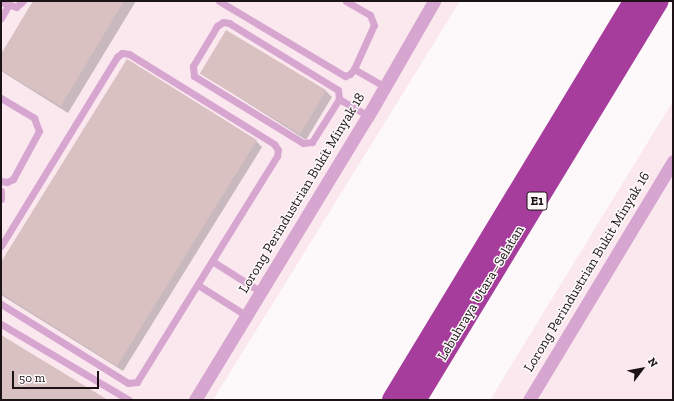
<!DOCTYPE html>
<html>
<head>
<meta charset="utf-8">
<style>
  body { margin:0 }
  #map { position:relative; width:674px; height:401px; overflow:hidden; background:#fdf8f9; font-family:"Zilla Slab",serif }
  div>[style] { position:absolute }
  .built>* { inset:0; background:#fbe8ef }
  .shadow>* { inset:0; background:#0003 }
  .building>* { inset:0; background:#d9c1c1; transform-origin:0 0 }
  .service>* { height:7px; margin:-3.5px; padding:0 3.5px; transform-origin:3.5px; border-radius:3.5px; background:#d7a6d0 }
  .minor>* { height:13px; margin:-6.5px; padding:0 6.5px; transform-origin:6.5px; border-radius:6.5px; background:#d7a6d0 }
  .motorway>* { height:22px; margin:-11px; padding:0 11px; transform-origin:11px; border-radius:11px; background:#a63d9c }
  span { translate:-50% -50%; white-space:nowrap; text-align:center; line-height:1.15; -webkit-text-stroke:3px #fdf8f9; paint-order:stroke }
  .shield-label span { padding:1px 3px; background:#fdf8f9; border:1px solid; border-radius:3px; -webkit-text-stroke-width:0 }
  .shield-label { font-size:13px; color:#1b1316; font-weight:700 }
  .street-label { font-size:14px; color:#1b1316 }
  .frame { position:absolute; inset:0; border:2px solid #1b1316; pointer-events:none }
  .north { position:absolute; left:622px; top:349px; width:40px; height:40px; -webkit-text-stroke:3px #fdf8f9; paint-order:stroke; rotate:58deg; font-size:11px; font-weight:700; line-height:16px; text-align:center; color:#1b1316 }
  .north::after { content:''; display:block; margin:auto; width:14px; height:18px; background:#1b1316; clip-path:polygon(50% 0,100% 100%,50% 72%,0 100%) }
  .scale { position:absolute; left:12px; top:371px; width:87px; height:18px; box-sizing:border-box; border:2px solid #1b1316; border-top:0; padding-left:5px; font-size:12px; line-height:14px; white-space:nowrap; color:#1b1316; -webkit-text-stroke:3px #fdf8f9; paint-order:stroke }
</style>
</head>
<body>
<div id="map">
  <div class="built">
    <div style="clip-path:polygon(1px 1px,460px 1px,213px 400px,1px 400px)"></div>
    <div style="clip-path:polygon(673px 101px,673px 400px,490px 400px)"></div>
  </div>
  <div class="shadow">
    <div style="clip-path:polygon(34px 1px,136px 1px,68px 113px,1px 71px,1px 56px)"></div>
    <div style="clip-path:polygon(202px 74px,326px 91px,332px 97px,306px 140px)"></div>
    <div style="clip-path:polygon(256px 141px,262px 147px,123px 371px,1px 295px,1px 264px)"></div>
  </div>
  <div class="building">
    <div style="clip-path:polygon(33px 1px,124px 1px,61px 106px,1px 70px,1px 54px)"></div>
    <div style="left:226px;top:30px;width:117px;height:51px;rotate:31deg"></div>
    <div style="clip-path:polygon(127px 59px,257px 140px,117px 366px,1px 293px,1px 262px)"></div>
    <div style="clip-path:polygon(1px 335px,108px 400px,1px 400px)"></div>
  </div>
  <div class="service">
    <div style="left:219px;top:1px;width:147px;rotate:30.8deg"></div>
    <div style="left:345px;top:76px;width:5px;rotate:-22deg"></div>
    <div style="left:350px;top:74px;width:6px;rotate:-51deg"></div>
    <div style="left:354px;top:69px;width:48px;rotate:-65.6deg"></div>
    <div style="left:374px;top:25px;width:11px;rotate:-112deg"></div>
    <div style="left:370px;top:15px;width:28px;rotate:-150deg"></div>
    <div style="left:1px;top:2px;width:16px;rotate:18deg"></div>
    <div style="left:16px;top:7px;width:9px;rotate:-41deg"></div>
    <div style="left:1px;top:18px;width:14px;rotate:-60deg"></div>
    <div style="left:223px;top:22px;width:6px;rotate:9deg"></div>
    <div style="left:229px;top:23px;width:128px;rotate:31.6deg"></div>
    <div style="left:338px;top:90px;width:9px;rotate:84deg"></div>
    <div style="left:339px;top:99px;width:51px;rotate:122.1deg"></div>
    <div style="left:312px;top:142px;width:9px;rotate:174deg"></div>
    <div style="left:303px;top:143px;width:128px;rotate:-148.4deg"></div>
    <div style="left:194px;top:76px;width:10px;rotate:-96deg"></div>
    <div style="left:193px;top:66px;width:47px;rotate:-59deg"></div>
    <div style="left:217px;top:26px;width:7px;rotate:-34deg"></div>
    <div style="left:354px;top:69px;width:34px;rotate:30deg"></div>
    <div style="left:1px;top:98px;width:39px;rotate:31deg"></div>
    <div style="left:34px;top:118px;width:14px;rotate:69deg"></div>
    <div style="left:39px;top:131px;width:55px;rotate:118.4deg"></div>
    <div style="left:13px;top:179px;width:7px;rotate:153deg"></div>
    <div style="left:7px;top:182px;width:6px;rotate:-171deg"></div>
    <div style="left:339px;top:99px;width:34px;rotate:30deg"></div>
    <div style="left:1px;top:191px;width:8px;rotate:90deg"></div>
    <div style="left:1px;top:246px;width:222px;rotate:-58.5deg"></div>
    <div style="left:117px;top:57px;width:6px;rotate:-39deg"></div>
    <div style="left:122px;top:53px;width:7px;rotate:8deg"></div>
    <div style="left:129px;top:54px;width:171px;rotate:31.8deg"></div>
    <div style="left:274px;top:144px;width:7px;rotate:56deg"></div>
    <div style="left:278px;top:150px;width:6px;rotate:99deg"></div>
    <div style="left:277px;top:156px;width:266px;rotate:121.8deg"></div>
    <div style="left:137px;top:382px;width:9px;rotate:174deg"></div>
    <div style="left:128px;top:383px;width:150px;rotate:-148.1deg"></div>
    <div style="left:212px;top:261px;width:58px;rotate:32.3deg"></div>
    <div style="left:198px;top:285px;width:58px;rotate:32.3deg"></div>
    <div style="left:1px;top:324px;width:149px;rotate:30.7deg"></div>
  </div>
  <div class="minor">
    <div style="left:195px;top:400px;width:333px;rotate:-58.7deg"></div>
    <div style="left:368px;top:116px;width:133px;rotate:-60.1deg"></div>
    <div style="left:529px;top:400px;width:279px;rotate:-58.9deg"></div>
  </div>
  <div class="motorway">
    <div style="left:393px;top:400px;width:467px;rotate:-58.8deg"></div>
    <div style="left:415px;top:400px;width:467px;rotate:-58.7deg"></div>
  </div>
  <div class="shield-label">
    <span style="left:537px;top:201px">E1</span>
  </div>
  <div class="street-label">
    <span style="left:302px;top:193px;rotate:-59deg">Lorong Perindustrian Bukit Minyak 18</span>
    <span style="left:587px;top:272px;rotate:-59deg">Lorong Perindustrian Bukit Minyak 16</span>
    <span style="left:481px;top:293px;rotate:-59deg">Lebuhraya Utara–Selatan</span>
  </div>
  <div class="frame"></div>
  <div class="north">N</div>
  <div class="scale">50 m</div>
</div>
</body>
</html>
